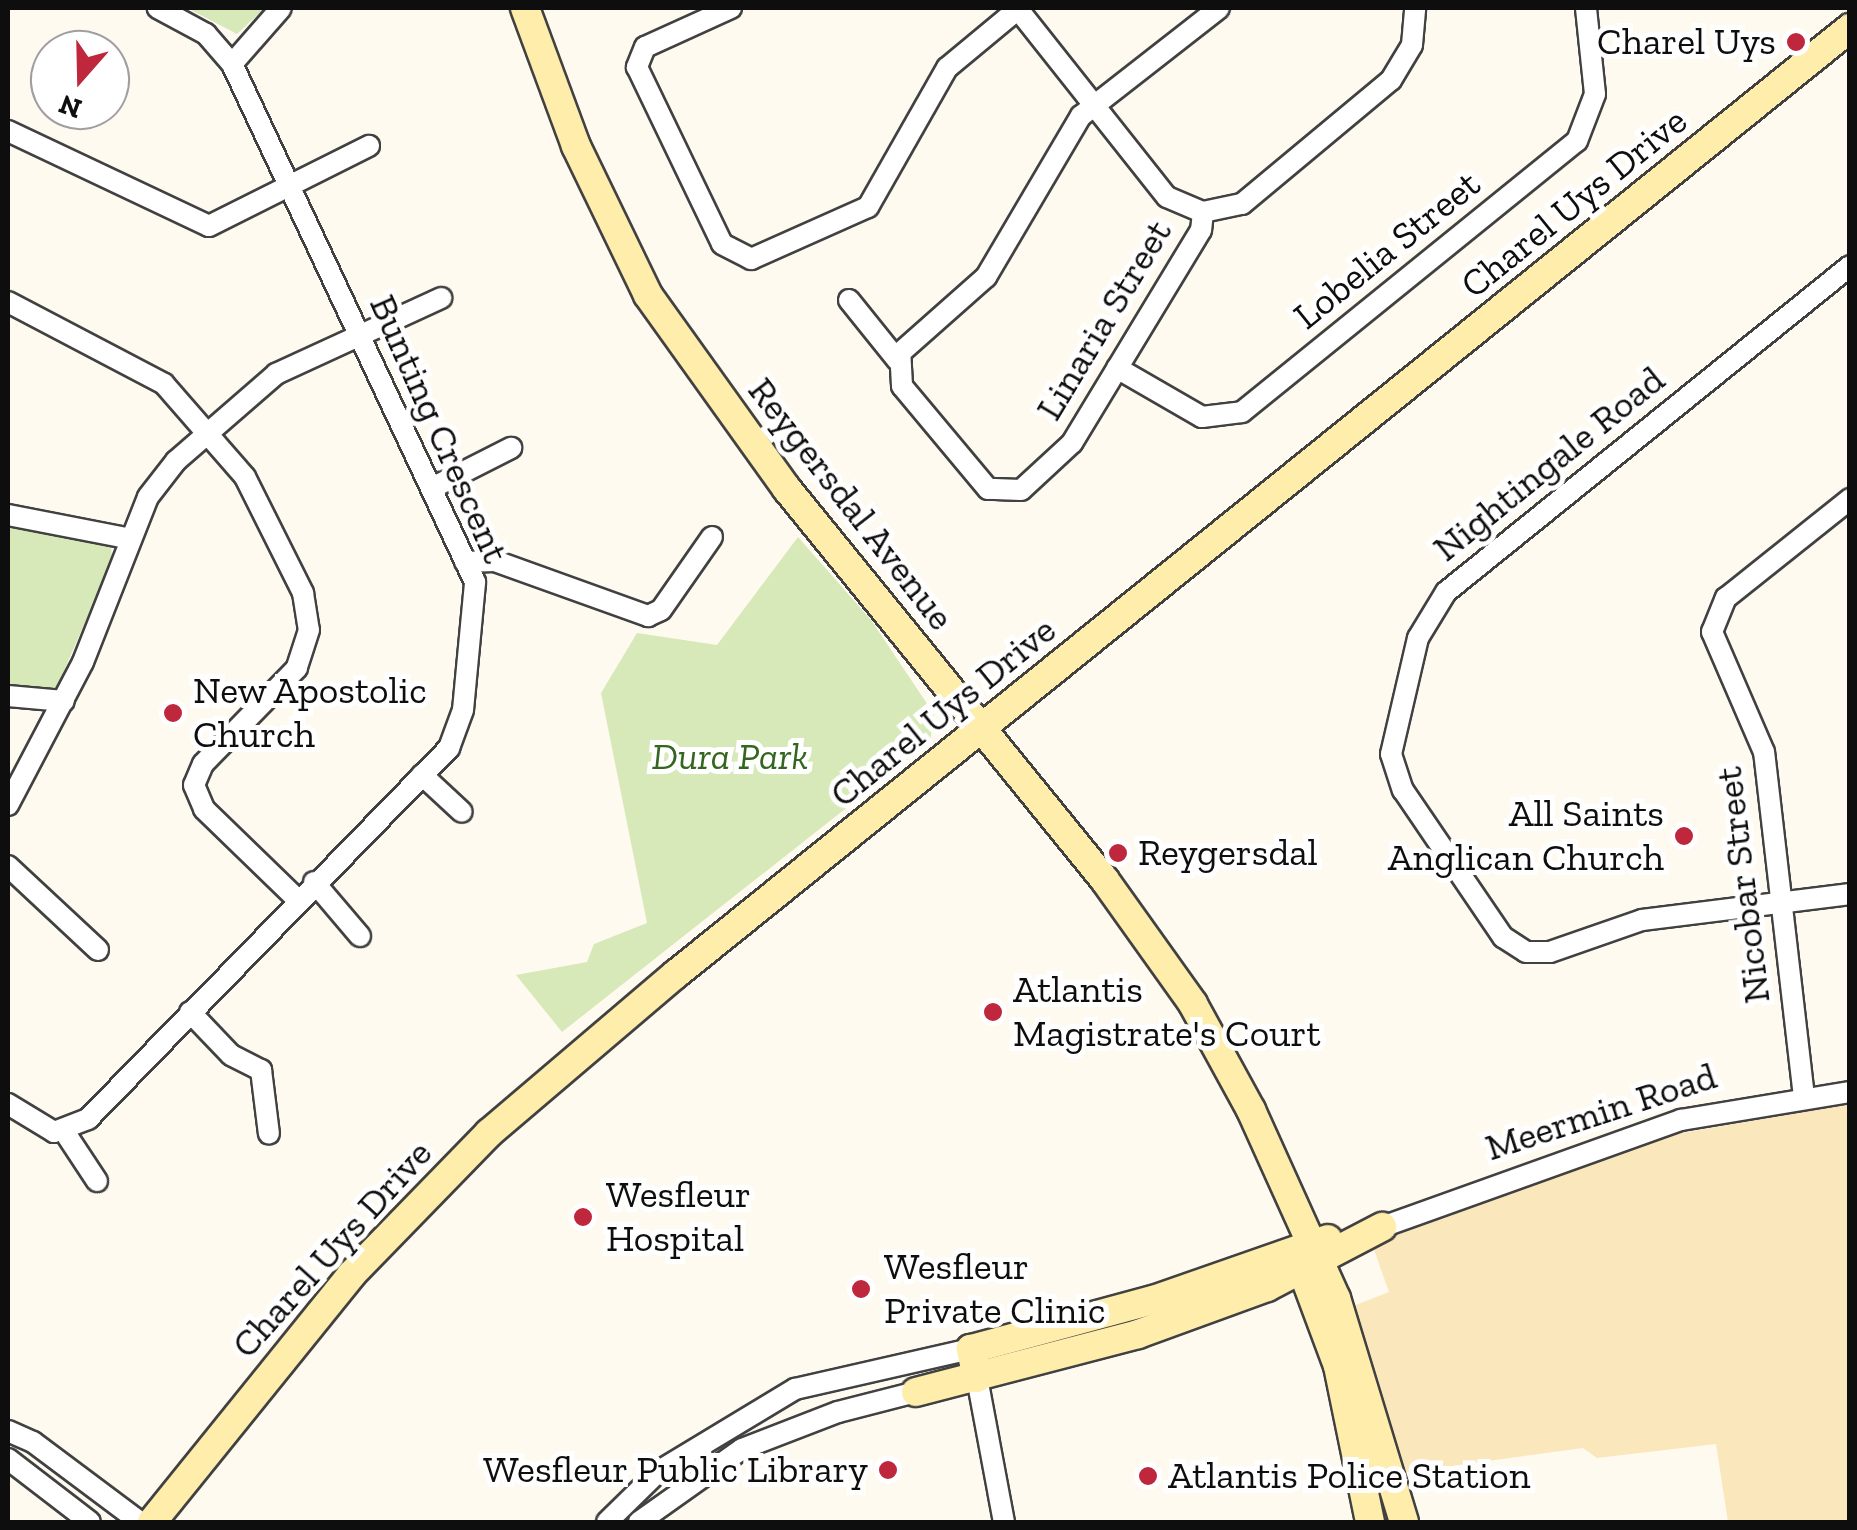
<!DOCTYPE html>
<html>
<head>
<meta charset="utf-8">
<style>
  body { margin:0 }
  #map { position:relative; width:1857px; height:1530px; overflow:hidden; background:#fffaf0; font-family:"Zilla Slab",serif }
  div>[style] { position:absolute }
  .green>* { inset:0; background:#d7e9b9 }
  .sand>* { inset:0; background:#fae7bc }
  .roads { filter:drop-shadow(2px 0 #414141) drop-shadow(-2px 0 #414141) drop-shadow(0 2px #414141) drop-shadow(0 -2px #414141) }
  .street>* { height:20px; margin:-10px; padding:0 10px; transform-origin:10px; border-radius:10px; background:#fff }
  .secondary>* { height:28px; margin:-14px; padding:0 14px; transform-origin:14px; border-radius:14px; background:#feedab }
  .dots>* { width:28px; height:28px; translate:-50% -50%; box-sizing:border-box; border:5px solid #fff; border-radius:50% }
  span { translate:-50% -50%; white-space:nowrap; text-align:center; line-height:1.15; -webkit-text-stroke:10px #fff; paint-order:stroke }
  .poi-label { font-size:38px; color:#0e0e0e }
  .right { translate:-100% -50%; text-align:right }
  .left { translate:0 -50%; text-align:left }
  .street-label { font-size:38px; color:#0e0e0e }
  .park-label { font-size:38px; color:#34661f; font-style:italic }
  .frame { position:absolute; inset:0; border:10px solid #0e0e0e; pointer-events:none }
  .north { position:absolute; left:30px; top:30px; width:100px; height:100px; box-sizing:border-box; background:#fff; border:2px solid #9f9f9f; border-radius:50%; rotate:200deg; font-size:28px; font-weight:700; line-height:40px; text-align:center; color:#0e0e0e }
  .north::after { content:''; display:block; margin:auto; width:35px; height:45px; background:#be273c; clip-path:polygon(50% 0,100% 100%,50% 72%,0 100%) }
</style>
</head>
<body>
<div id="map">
  <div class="green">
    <div style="clip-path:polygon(187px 8px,265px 8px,237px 34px)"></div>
    <div style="clip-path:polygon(8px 523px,111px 547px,112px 559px,55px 692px,8px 687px)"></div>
    <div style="clip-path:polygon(798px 537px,871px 620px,934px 714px,930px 742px,562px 1032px,516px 975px,587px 962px,594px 944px,647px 923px,601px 693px,637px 633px,717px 645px)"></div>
  </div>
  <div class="sand">
    <div style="clip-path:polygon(1849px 1104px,1849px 1522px,1728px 1522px,1716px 1444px,1597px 1458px,1583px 1448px,1400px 1473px,1348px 1308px,1389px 1292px,1372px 1244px,1671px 1135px)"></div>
  </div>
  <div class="roads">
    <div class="street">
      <div style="left:731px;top:8px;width:94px;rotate:155.6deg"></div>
      <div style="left:645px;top:47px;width:22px;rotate:112deg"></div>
      <div style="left:637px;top:67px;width:196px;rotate:64.3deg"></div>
      <div style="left:722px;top:244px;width:33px;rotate:27deg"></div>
      <div style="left:751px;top:259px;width:128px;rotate:-24deg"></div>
      <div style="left:868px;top:207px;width:160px;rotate:-60.4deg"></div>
      <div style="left:947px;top:68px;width:92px;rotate:-39.7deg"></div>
      <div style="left:1017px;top:8px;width:241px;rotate:51.6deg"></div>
      <div style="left:1167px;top:197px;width:39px;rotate:23deg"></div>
      <div style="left:1203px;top:212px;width:40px;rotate:-12deg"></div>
      <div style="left:1242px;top:204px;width:194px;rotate:-39.8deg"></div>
      <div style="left:1391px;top:80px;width:41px;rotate:-59deg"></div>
      <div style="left:1412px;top:45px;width:37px;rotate:-85deg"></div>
      <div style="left:232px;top:64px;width:74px;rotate:-48.8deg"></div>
      <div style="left:8px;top:131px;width:222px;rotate:25.3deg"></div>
      <div style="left:209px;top:226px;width:179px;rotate:-26.6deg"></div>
      <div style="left:1203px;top:212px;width:18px;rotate:96deg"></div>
      <div style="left:1201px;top:230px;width:249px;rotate:121.2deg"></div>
      <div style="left:1072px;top:443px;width:69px;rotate:137.3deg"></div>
      <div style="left:1021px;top:490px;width:33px;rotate:-178deg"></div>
      <div style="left:988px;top:489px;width:134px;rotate:-129.9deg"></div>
      <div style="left:902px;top:386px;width:33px;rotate:-93deg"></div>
      <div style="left:900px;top:353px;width:115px;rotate:-41.5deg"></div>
      <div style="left:986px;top:277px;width:187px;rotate:-59.5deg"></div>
      <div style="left:1081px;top:116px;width:175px;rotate:-38deg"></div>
      <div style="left:1850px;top:266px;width:519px;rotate:141.1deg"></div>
      <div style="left:1446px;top:592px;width:54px;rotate:121.3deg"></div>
      <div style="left:1418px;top:638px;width:119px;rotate:103.1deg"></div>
      <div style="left:1391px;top:754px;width:38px;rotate:72deg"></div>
      <div style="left:1403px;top:790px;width:178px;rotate:55.8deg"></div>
      <div style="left:1503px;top:937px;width:27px;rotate:33deg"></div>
      <div style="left:1526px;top:952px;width:24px"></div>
      <div style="left:1550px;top:952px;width:97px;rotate:-19.2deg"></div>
      <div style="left:1642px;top:920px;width:210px;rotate:-7.1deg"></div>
      <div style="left:849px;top:300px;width:78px;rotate:51.2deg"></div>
      <div style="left:8px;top:302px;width:176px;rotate:27.7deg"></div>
      <div style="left:164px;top:384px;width:123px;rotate:48.9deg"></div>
      <div style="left:245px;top:477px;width:130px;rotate:63.4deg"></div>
      <div style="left:303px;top:593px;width:37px;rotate:81deg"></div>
      <div style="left:309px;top:630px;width:40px;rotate:108deg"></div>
      <div style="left:297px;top:668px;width:134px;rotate:134.4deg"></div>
      <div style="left:203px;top:764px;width:23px;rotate:113deg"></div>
      <div style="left:194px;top:785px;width:26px;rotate:67deg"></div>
      <div style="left:204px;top:809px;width:129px;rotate:44.1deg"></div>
      <div style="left:1117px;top:368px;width:98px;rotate:30deg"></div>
      <div style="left:1202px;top:417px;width:40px;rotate:-7.1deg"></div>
      <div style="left:1242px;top:412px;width:431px;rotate:-39deg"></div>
      <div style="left:1577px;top:141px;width:50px;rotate:-69deg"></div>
      <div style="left:1595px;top:94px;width:86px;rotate:-96deg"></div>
      <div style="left:432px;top:488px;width:89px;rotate:-26.9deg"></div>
      <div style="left:8px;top:515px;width:125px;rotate:11deg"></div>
      <div style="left:465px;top:562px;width:30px;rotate:-2deg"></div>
      <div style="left:495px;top:561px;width:163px;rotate:19.8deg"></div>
      <div style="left:648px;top:616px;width:14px;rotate:-25deg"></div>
      <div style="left:661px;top:610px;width:89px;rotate:-55.1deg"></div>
      <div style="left:8px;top:696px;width:56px;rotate:5.1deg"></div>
      <div style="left:422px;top:775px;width:54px;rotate:42.8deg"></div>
      <div style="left:8px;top:805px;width:161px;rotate:-62.3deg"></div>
      <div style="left:83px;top:662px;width:177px;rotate:-68.5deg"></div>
      <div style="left:148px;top:497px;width:46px;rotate:-52.1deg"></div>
      <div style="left:176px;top:461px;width:133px;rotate:-41deg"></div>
      <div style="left:276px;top:374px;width:182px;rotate:-24.7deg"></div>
      <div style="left:8px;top:866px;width:123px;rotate:43deg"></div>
      <div style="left:314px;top:882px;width:71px;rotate:49.6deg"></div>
      <div style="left:190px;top:1012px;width:59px;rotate:46.4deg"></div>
      <div style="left:231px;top:1055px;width:34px;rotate:27deg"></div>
      <div style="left:261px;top:1070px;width:64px;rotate:82.9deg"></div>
      <div style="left:1804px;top:1097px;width:347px;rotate:-96.6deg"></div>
      <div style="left:1764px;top:752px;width:131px;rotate:-113.4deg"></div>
      <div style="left:1712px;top:632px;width:37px;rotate:-68deg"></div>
      <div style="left:1726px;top:598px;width:159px;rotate:-38.6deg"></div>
      <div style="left:8px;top:1104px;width:54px;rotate:31.3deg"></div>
      <div style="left:54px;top:1132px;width:36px;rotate:-21deg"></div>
      <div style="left:88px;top:1119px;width:518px;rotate:-45.78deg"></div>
      <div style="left:449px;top:748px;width:40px;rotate:-69.8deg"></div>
      <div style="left:463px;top:710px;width:129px;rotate:-84.6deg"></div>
      <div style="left:475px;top:582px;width:572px;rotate:-115.13deg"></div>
      <div style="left:232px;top:64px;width:40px;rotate:-131deg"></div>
      <div style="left:206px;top:34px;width:55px;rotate:-151.6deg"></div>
      <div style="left:64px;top:1131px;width:60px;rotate:56.6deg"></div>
      <div style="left:1382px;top:1227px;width:318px;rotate:-19.7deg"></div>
      <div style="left:1681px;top:1120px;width:171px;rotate:-9.4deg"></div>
      <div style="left:977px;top:1378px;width:147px;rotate:79.4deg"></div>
      <div style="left:8px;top:1431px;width:27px;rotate:24deg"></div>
      <div style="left:33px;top:1442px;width:134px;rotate:36.8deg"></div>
      <div style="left:8px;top:1459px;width:103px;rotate:37.5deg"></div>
      <div style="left:607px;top:1522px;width:73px;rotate:-44.4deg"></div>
      <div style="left:659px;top:1471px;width:159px;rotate:-31.1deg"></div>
      <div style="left:795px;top:1389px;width:180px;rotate:-12.8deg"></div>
      <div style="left:639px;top:1522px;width:126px;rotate:-35.3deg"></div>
      <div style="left:742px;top:1449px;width:103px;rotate:-21.1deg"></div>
      <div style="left:838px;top:1412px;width:81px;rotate:-14.4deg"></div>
    </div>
    <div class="secondary">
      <div style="left:525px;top:8px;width:147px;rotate:69.7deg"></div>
      <div style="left:576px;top:146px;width:165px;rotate:64.2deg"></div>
      <div style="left:648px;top:295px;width:239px;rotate:54.4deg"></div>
      <div style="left:787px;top:489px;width:503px;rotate:50.9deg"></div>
      <div style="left:1104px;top:879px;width:153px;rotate:54.5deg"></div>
      <div style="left:1193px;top:1004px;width:121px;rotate:61.3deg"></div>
      <div style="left:1251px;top:1110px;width:206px;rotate:65.7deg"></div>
      <div style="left:1336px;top:1298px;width:234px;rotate:73.1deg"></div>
      <div style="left:1296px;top:1253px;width:121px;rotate:69.6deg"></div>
      <div style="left:1338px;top:1366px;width:159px;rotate:78.4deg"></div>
      <div style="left:977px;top:1378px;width:30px;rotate:-102deg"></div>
      <div style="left:971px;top:1349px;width:188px;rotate:-15.1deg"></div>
      <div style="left:1153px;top:1300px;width:185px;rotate:-19.2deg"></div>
      <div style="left:916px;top:1392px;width:229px;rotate:-14.6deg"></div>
      <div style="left:1138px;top:1334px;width:137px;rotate:-20deg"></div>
      <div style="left:1267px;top:1287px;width:130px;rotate:-27.6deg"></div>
      <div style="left:152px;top:1522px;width:317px;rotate:-51.1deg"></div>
      <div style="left:351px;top:1275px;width:198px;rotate:-45.8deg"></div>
      <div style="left:489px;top:1133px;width:245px;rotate:-40.4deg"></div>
      <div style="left:676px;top:974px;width:1508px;rotate:-38.86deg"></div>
    </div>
  </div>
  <div class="dots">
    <div style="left:1796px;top:42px;background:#be273c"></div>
    <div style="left:173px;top:713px;background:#be273c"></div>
    <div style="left:1684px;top:836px;background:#be273c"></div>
    <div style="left:1118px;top:853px;background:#be273c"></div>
    <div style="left:993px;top:1012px;background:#be273c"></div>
    <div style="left:583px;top:1217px;background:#be273c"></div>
    <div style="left:861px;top:1289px;background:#be273c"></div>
    <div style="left:888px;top:1470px;background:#be273c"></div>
    <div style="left:1148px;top:1476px;background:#be273c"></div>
  </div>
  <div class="poi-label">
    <span class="right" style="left:1776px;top:42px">Charel Uys</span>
    <span class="left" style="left:193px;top:713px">New Apostolic<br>Church</span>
    <span class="right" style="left:1664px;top:836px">All Saints<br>Anglican Church</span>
    <span class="left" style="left:1138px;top:853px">Reygersdal</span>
    <span class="left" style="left:1013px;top:1012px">Atlantis<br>Magistrate's Court</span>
    <span class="left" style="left:606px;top:1217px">Wesfleur<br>Hospital</span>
    <span class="left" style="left:884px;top:1289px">Wesfleur<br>Private Clinic</span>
    <span class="right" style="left:868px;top:1470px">Wesfleur Public Library</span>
    <span class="left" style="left:1168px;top:1476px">Atlantis Police Station</span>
  </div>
  <div class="street-label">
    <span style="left:1574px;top:203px;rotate:-39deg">Charel Uys Drive</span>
    <span style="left:1387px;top:250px;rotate:-39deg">Lobelia Street</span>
    <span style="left:1104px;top:320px;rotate:-59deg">Linaria Street</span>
    <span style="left:439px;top:429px;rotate:66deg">Bunting Crescent</span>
    <span style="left:1549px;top:464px;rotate:-39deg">Nightingale Road</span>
    <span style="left:851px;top:504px;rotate:52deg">Reygersdal Avenue</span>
    <span style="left:943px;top:712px;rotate:-39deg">Charel Uys Drive</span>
    <span style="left:1743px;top:885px;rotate:-97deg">Nicobar Street</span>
    <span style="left:1601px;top:1112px;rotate:-18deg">Meermin Road</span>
    <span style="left:332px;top:1249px;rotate:-48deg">Charel Uys Drive</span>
  </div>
  <div class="park-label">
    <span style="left:730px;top:757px">Dura Park</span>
  </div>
  <div class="frame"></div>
  <div class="north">N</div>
</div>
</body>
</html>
